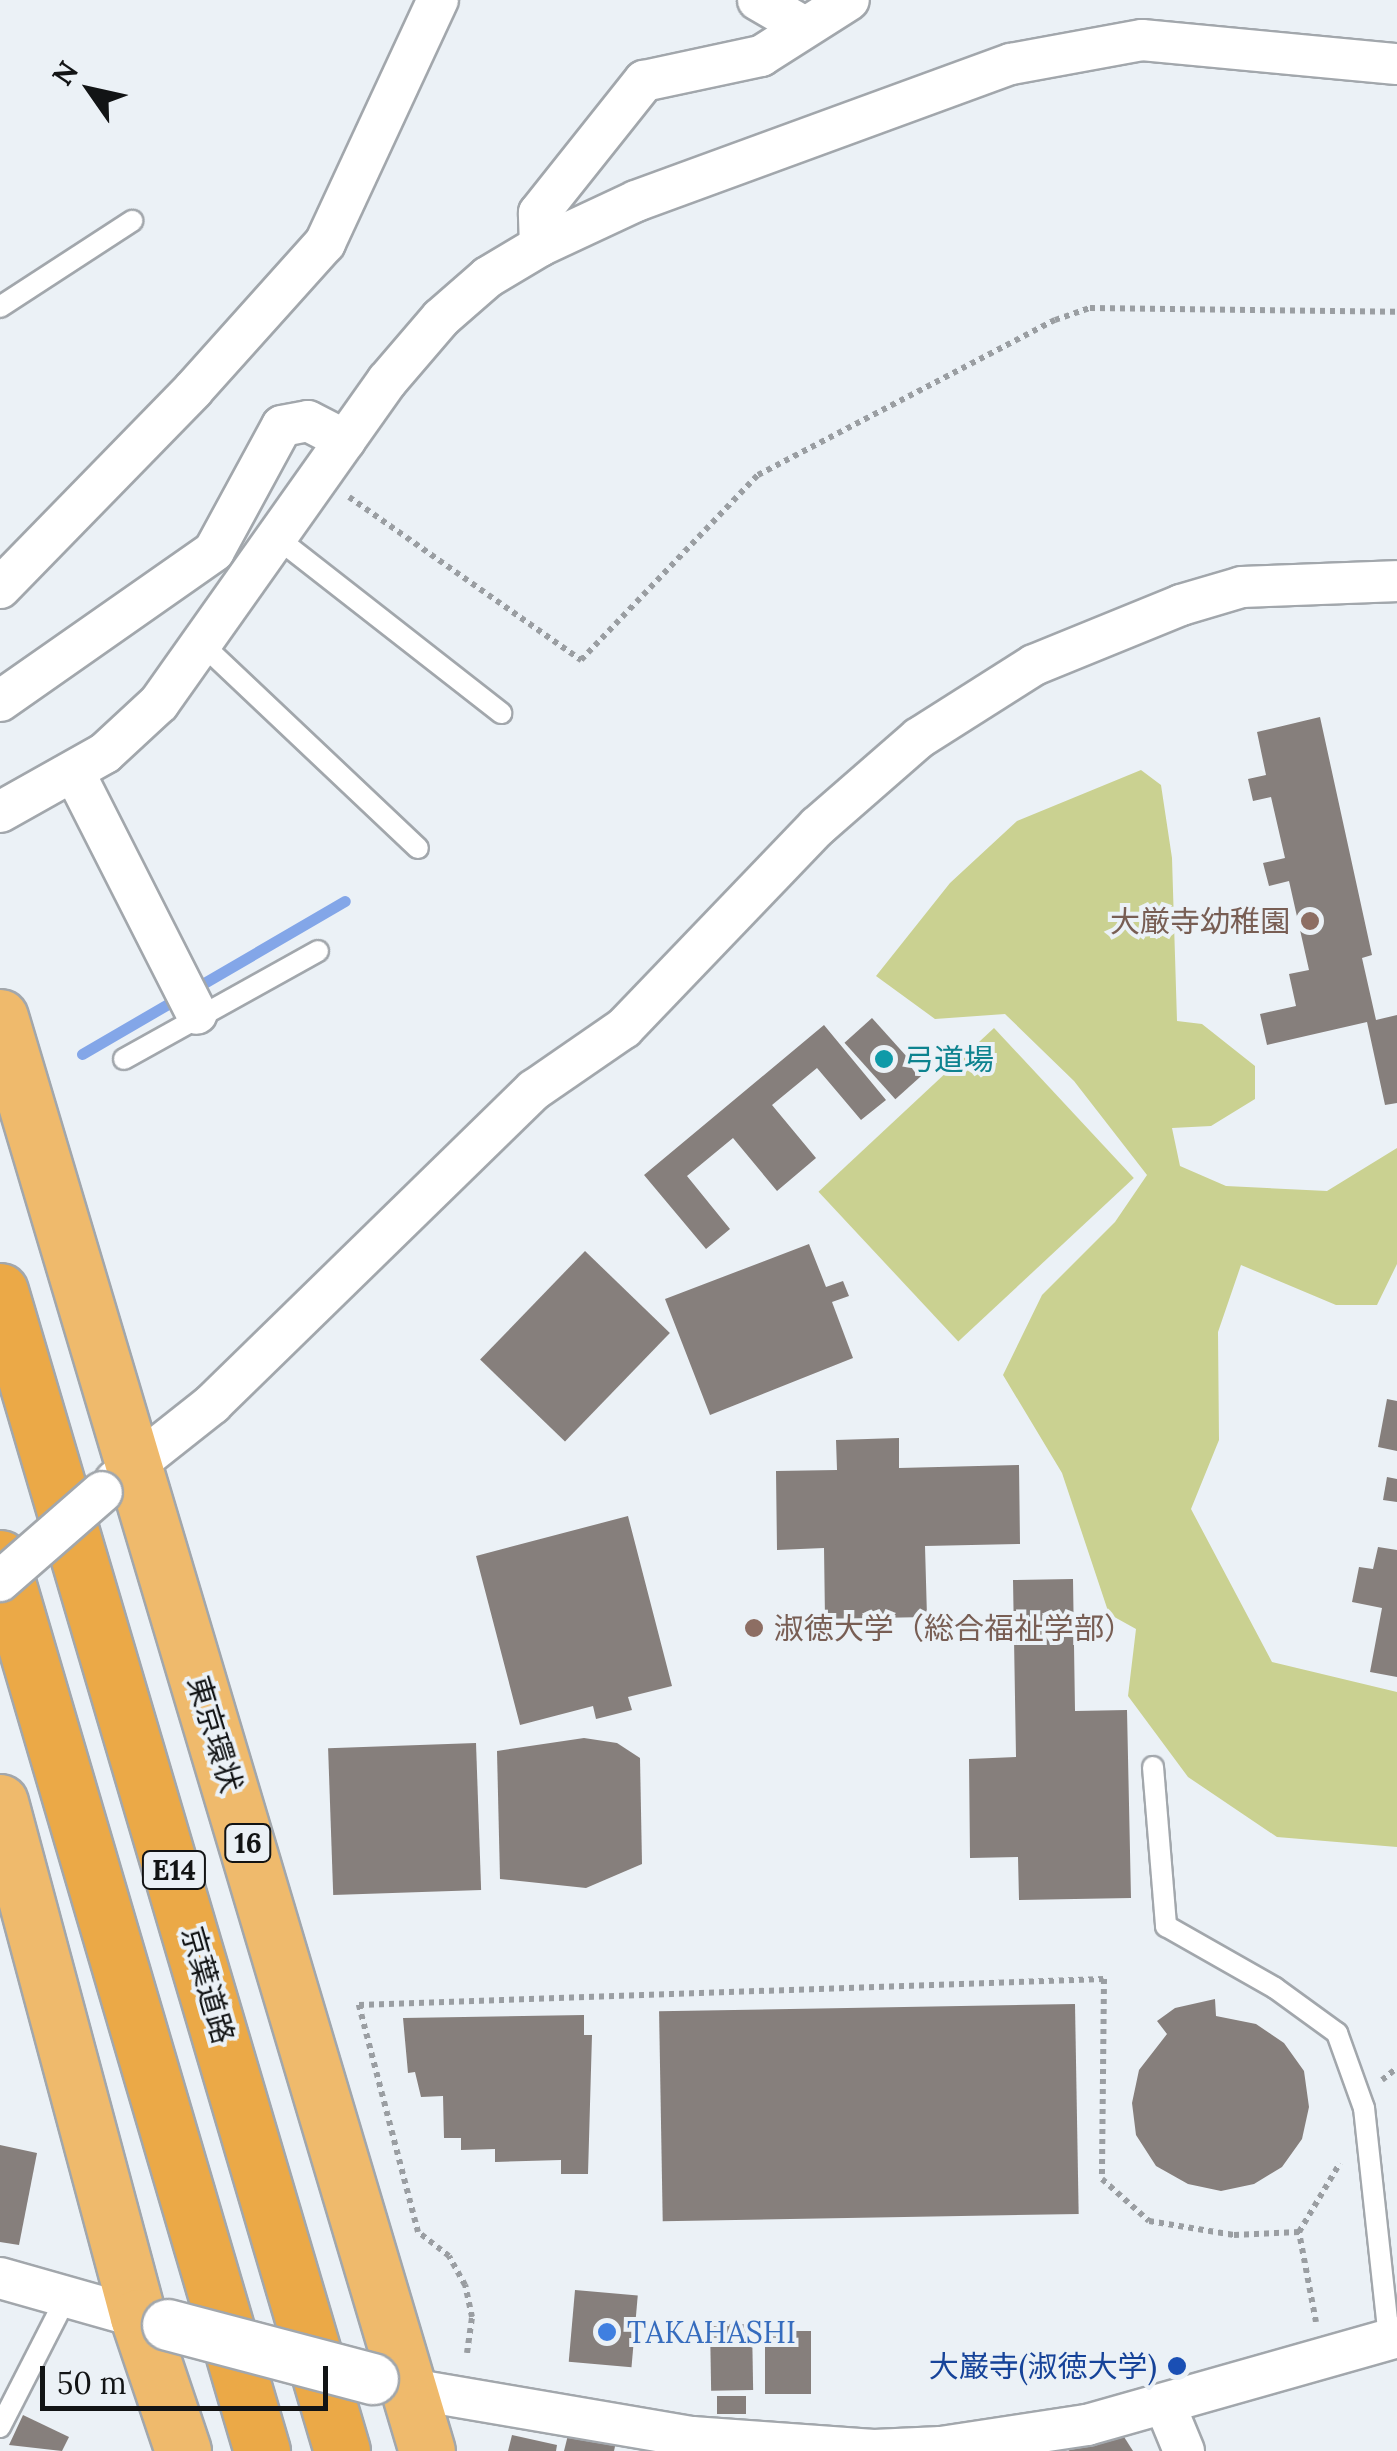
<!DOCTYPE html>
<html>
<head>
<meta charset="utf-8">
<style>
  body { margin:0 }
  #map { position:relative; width:1397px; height:2451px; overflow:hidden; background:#ebf1f6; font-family:Lora,"Noto Sans JP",serif }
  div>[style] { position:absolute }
  .green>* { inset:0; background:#cad191; transform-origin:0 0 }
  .stream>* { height:11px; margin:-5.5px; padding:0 5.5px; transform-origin:5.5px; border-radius:5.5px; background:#83a6e8 }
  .building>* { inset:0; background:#867f7c; transform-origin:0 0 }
  .path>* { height:6px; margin-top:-3px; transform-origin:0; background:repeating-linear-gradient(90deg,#9a9ea2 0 5px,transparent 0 10px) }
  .roads { filter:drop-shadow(2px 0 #a2a7ac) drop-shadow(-2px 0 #a2a7ac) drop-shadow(0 2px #a2a7ac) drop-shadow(0 -2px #a2a7ac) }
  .service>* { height:20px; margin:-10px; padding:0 10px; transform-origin:10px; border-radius:10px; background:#fff }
  .minor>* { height:40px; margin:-20px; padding:0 20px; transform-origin:20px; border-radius:20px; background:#fff }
  .trunk>* { height:55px; margin:-27.5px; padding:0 27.5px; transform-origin:27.5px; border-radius:27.5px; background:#efba6c }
  .motorway>* { height:55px; margin:-27.5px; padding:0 27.5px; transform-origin:27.5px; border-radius:27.5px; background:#eba947 }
  .bridges { filter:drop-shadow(2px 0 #a2a7ac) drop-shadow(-2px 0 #a2a7ac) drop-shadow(0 2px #a2a7ac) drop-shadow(0 -2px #a2a7ac) }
  .minor-bridge>* { height:40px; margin:-20px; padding:0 20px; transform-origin:20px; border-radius:20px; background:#fff }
  .tertiary-bridge>* { height:50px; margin:-25px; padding:0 25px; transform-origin:25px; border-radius:25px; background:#fff }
  .dots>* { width:28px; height:28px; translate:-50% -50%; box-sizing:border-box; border:5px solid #ebf1f6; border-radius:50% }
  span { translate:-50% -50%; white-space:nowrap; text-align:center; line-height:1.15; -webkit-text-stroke:8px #ebf1f6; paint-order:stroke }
  .shield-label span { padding:2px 8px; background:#ebf1f6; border:2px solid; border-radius:8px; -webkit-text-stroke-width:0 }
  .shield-label { font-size:28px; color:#121415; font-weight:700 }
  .education-label { font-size:30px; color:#785e54 }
  .right { translate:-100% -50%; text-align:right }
  .left { translate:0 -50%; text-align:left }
  .culture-label { font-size:30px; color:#0d838f }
  .street-label { font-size:30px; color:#121415 }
  .shop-label { font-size:30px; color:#366cbe }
  .transit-label { font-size:30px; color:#164399 }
  .north { position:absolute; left:40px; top:40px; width:100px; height:100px; -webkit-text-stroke:8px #ebf1f6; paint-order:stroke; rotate:304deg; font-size:28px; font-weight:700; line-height:40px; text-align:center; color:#121415 }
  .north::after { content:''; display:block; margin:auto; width:35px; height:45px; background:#121415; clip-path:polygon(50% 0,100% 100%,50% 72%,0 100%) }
  .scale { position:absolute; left:40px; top:2366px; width:288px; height:45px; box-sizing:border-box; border:5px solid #121415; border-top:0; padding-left:12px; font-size:30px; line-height:35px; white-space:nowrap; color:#121415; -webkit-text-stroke:8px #ebf1f6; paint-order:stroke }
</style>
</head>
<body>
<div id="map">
  <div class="green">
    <div style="clip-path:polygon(1141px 770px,1161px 785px,1172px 858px,1177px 1021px,1202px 1024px,1255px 1066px,1255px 1099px,1211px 1126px,1172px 1128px,1180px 1166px,1226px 1186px,1327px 1191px,1397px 1148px,1397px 1264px,1377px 1305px,1336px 1305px,1241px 1265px,1218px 1332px,1219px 1440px,1191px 1509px,1272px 1662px,1397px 1692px,1397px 1847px,1277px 1837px,1188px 1777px,1128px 1696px,1136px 1629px,1109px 1614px,1062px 1473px,1003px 1375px,1042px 1295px,1115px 1222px,1147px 1175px,1074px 1081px,1005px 1014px,935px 1019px,876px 976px,950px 883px,1017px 821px)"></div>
    <div style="left:994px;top:1028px;width:205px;height:240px;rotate:47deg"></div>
  </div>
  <div class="stream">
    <div style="left:82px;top:1054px;width:304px;rotate:-30.2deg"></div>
  </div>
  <div class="building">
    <div style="clip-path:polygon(1320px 717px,1372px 955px,1362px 958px,1376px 1020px,1397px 1015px,1397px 1103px,1385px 1105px,1367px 1022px,1267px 1045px,1260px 1014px,1296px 1006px,1289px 974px,1309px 970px,1289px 881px,1269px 886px,1263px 863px,1285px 858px,1271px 797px,1253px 801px,1248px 779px,1266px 775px,1257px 732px)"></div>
    <div style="left:872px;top:1018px;width:76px;height:37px;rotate:48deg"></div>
    <div style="clip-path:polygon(824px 1025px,886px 1100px,861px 1120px,817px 1068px,772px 1105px,816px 1158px,777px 1191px,733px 1138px,687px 1176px,730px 1229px,706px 1249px,644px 1175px)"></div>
    <div style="clip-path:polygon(809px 1244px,826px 1287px,843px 1281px,849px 1296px,832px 1302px,853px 1358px,710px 1415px,665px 1299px)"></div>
    <div style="left:585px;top:1251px;width:118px;height:151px;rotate:44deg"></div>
    <div style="clip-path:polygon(1387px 1399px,1397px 1401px,1397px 1451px,1378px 1447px)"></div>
    <div style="clip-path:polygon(899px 1438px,899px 1468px,1019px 1465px,1020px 1544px,925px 1546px,927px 1617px,825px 1619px,824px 1548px,777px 1550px,776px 1471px,837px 1470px,836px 1440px)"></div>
    <div style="clip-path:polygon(1387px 1477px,1397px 1479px,1397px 1502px,1383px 1500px)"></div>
    <div style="clip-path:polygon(628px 1516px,672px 1686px,628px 1697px,632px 1710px,596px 1719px,593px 1706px,520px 1725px,476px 1556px)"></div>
    <div style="clip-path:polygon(1378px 1547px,1397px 1550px,1397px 1677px,1370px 1672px,1382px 1608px,1352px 1602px,1359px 1567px,1373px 1569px)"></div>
    <div style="clip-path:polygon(1073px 1579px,1075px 1711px,1127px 1710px,1131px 1898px,1019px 1900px,1018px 1857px,970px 1858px,969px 1759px,1016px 1757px,1013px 1580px)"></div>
    <div style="clip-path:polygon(584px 1738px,617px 1743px,640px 1758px,642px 1864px,586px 1888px,500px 1879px,497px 1751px)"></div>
    <div style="left:476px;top:1743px;width:147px;height:148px;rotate:88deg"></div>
    <div style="clip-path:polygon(1215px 1999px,1216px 2016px,1256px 2024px,1284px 2043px,1304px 2071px,1309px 2107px,1302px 2139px,1282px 2167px,1254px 2184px,1221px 2191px,1188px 2184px,1156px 2166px,1136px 2135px,1132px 2103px,1139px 2070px,1167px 2034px,1157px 2021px,1175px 2008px)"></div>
    <div style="left:1075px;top:2004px;width:210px;height:416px;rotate:89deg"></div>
    <div style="clip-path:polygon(584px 2015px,584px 2035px,592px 2035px,588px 2174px,561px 2174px,561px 2160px,495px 2162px,495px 2149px,461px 2150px,461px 2138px,444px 2138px,443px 2096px,421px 2097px,415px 2072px,408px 2073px,403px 2018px)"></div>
    <div style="clip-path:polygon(0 2145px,37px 2153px,19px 2245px,0 2242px)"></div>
    <div style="left:575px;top:2290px;width:63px;height:72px;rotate:5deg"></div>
    <div style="left:752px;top:2324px;width:66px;height:42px;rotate:89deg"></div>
    <div style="left:765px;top:2331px;width:46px;height:63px"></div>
    <div style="left:717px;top:2396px;width:29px;height:18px"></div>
    <div style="clip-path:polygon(23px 2415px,69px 2437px,62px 2451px,9px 2445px)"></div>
    <div style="clip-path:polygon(1114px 2421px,1133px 2451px,1068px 2451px)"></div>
    <div style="clip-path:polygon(569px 2431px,616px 2442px,614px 2451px,564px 2451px)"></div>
    <div style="clip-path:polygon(512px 2435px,557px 2445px,556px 2451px,508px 2451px)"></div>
  </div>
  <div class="path">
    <div style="left:349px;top:497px;width:284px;rotate:35.1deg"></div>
    <div style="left:581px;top:660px;width:256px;rotate:-46.3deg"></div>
    <div style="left:758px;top:475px;width:335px;rotate:-27.6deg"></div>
    <div style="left:1055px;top:320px;width:37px;rotate:-19deg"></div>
    <div style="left:1090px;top:308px;width:307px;rotate:0.7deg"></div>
    <div style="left:1382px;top:2080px;width:19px;rotate:-39deg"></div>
    <div style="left:1316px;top:2322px;width:92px;rotate:-100.7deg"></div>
    <div style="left:1299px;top:2232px;width:80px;rotate:-59.3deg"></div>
    <div style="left:467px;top:2353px;width:36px;rotate:-82deg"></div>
    <div style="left:472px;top:2317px;width:33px;rotate:-102deg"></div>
    <div style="left:465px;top:2285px;width:33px;rotate:-119deg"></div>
    <div style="left:449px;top:2256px;width:39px;rotate:-142deg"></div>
    <div style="left:418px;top:2232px;width:235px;rotate:-104.6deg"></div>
    <div style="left:359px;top:2005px;width:745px;rotate:-2deg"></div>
    <div style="left:1104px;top:1979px;width:200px;rotate:90.6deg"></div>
    <div style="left:1102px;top:2179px;width:63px;rotate:41.8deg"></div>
    <div style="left:1149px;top:2221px;width:86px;rotate:9.4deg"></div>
    <div style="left:1234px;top:2235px;width:65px;rotate:-2.6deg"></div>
  </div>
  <div class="roads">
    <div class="service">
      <div style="left:0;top:307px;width:158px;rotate:-33.1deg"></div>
      <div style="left:276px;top:537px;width:286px;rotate:38deg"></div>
      <div style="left:202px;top:644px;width:297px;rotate:43.4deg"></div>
      <div style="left:124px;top:1059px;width:222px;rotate:-29.1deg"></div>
      <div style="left:1153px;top:1767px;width:160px;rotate:85.3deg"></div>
      <div style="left:1166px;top:1926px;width:125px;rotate:29.6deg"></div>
      <div style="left:1275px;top:1988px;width:77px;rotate:36deg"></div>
      <div style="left:1337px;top:2033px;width:80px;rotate:70.2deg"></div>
      <div style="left:1364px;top:2108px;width:233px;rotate:83.8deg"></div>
      <div style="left:0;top:2427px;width:147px;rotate:-62.9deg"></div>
    </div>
    <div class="minor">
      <div style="left:758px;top:0;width:50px;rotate:30.2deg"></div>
      <div style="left:540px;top:246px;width:33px;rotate:-92deg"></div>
      <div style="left:539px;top:213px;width:169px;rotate:-51.5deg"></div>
      <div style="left:644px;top:81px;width:120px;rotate:-12.1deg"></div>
      <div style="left:761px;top:56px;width:104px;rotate:-32.5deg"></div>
      <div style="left:0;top:588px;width:277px;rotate:-45.7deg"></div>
      <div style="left:193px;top:390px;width:198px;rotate:-48.1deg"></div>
      <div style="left:325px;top:243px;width:268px;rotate:-65.1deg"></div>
      <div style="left:0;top:701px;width:261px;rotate:-35deg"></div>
      <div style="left:214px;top:551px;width:142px;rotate:-61.5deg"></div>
      <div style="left:282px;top:426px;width:26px;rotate:-11deg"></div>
      <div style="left:308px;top:421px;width:42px;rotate:27.2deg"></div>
      <div style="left:74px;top:772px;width:271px;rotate:63.1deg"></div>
      <div style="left:0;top:812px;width:120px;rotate:-29.3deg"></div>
      <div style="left:105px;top:753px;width:74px;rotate:-42.8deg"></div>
      <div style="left:159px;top:703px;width:395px;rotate:-54.7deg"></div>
      <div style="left:387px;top:381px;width:83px;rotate:-49.4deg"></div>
      <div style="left:441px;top:318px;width:62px;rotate:-41.1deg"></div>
      <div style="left:488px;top:277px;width:61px;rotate:-30.8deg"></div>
      <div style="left:540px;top:246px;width:106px;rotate:-25.1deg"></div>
      <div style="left:636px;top:201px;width:399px;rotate:-20.1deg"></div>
      <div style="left:1011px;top:64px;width:133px;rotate:-10.4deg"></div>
      <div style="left:1142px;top:40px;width:256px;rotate:5.4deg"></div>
      <div style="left:115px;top:1481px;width:124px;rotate:-38.4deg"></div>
      <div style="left:212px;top:1404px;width:450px;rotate:-44.3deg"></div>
      <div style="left:534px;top:1090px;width:109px;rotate:-34.6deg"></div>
      <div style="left:624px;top:1028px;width:280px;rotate:-46.2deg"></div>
      <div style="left:818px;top:826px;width:134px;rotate:-41.1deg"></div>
      <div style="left:919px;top:738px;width:136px;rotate:-32.4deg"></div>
      <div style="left:1034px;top:665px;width:159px;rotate:-22.2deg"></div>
      <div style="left:1181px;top:605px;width:64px;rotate:-16.4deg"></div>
      <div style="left:1242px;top:587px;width:155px;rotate:-2.2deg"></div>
      <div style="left:0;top:2278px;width:143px;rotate:15.8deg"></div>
      <div style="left:411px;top:2389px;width:285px;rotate:9.7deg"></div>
      <div style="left:692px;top:2437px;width:182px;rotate:4.1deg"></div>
      <div style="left:874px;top:2450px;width:67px;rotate:-2.6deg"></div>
      <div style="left:941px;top:2447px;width:148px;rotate:-8.6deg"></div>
      <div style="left:1087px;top:2425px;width:322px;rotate:-15.8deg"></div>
      <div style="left:1165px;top:2405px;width:50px;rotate:67.6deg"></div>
    </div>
    <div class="trunk">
      <div style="left:0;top:1017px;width:1496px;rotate:73.42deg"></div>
      <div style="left:0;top:1802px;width:533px;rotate:75deg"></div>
      <div style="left:138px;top:2317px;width:141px;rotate:71.4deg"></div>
    </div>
    <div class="motorway">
      <div style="left:0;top:1291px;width:1209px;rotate:73.57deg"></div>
      <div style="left:0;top:1558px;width:931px;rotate:73.65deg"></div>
    </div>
  </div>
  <div class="bridges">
    <div class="minor-bridge">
      <div style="left:0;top:1581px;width:135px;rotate:-41.1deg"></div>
    </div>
    <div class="tertiary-bridge">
      <div style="left:168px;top:2325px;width:212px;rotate:14.8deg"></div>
    </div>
  </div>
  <div class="dots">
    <div style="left:1310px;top:921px;background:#8d6e63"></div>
    <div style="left:884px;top:1059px;background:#0f9aa8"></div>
    <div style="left:754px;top:1628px;background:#8d6e63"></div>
    <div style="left:607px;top:2332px;background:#3f7fe0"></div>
    <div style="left:1177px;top:2366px;background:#1a4fb4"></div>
  </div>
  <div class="shield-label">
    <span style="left:248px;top:1843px">16</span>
    <span style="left:174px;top:1870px">E14</span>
  </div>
  <div class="education-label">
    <span class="right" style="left:1290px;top:921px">大厳寺幼稚園</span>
    <span class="left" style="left:774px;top:1628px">淑徳大学（総合福祉学部）</span>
  </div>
  <div class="culture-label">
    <span class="left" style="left:904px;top:1059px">弓道場</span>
  </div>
  <div class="street-label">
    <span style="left:215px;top:1734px;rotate:73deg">東京環状</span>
    <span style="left:208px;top:1985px;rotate:74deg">京葉道路</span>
  </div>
  <div class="shop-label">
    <span class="left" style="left:627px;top:2332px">TAKAHASHI</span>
  </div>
  <div class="transit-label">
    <span class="right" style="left:1157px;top:2366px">大巌寺(淑徳大学)</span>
  </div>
  <div class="north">N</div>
  <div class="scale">50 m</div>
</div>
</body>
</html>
